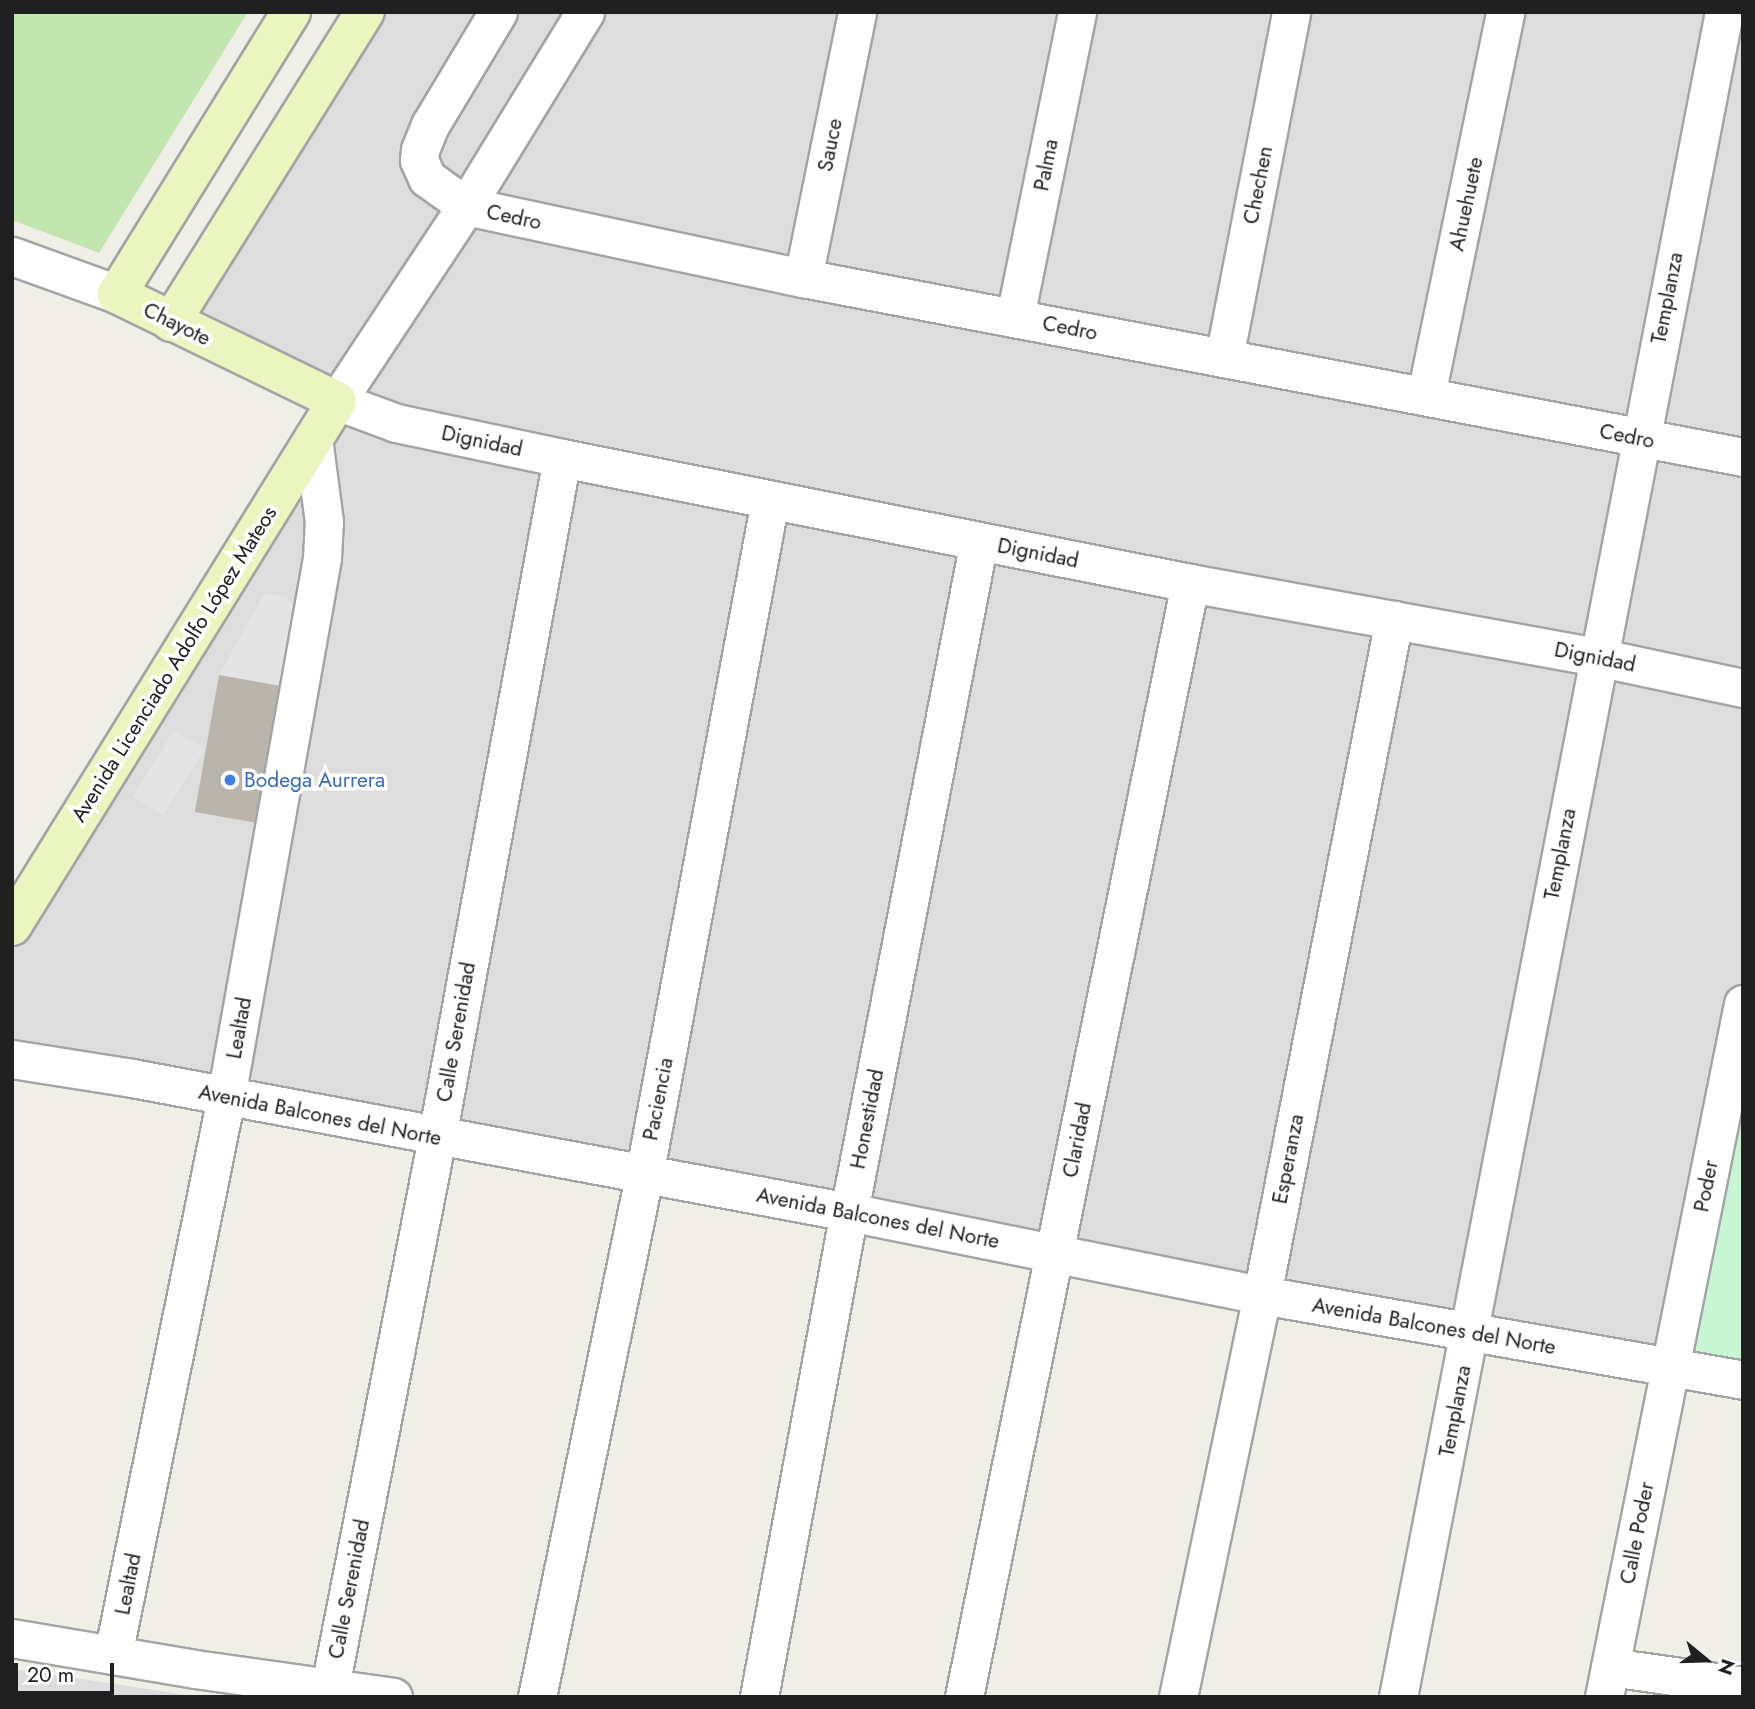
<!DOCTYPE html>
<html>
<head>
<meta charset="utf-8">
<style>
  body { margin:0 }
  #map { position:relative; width:1755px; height:1709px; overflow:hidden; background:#f0efe7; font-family:Jost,sans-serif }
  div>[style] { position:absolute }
  .residential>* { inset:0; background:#dedddd }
  .grass>* { inset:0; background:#c3e6b1 }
  .park>* { inset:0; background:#c8f6d3 }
  .parking>* { inset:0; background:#e4e4e4; transform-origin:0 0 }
  .building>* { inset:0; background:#b9b5ad; transform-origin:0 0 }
  .roads { filter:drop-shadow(2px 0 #a4a4a4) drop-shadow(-2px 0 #a4a4a4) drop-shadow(0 2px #a4a4a4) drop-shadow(0 -2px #a4a4a4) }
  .street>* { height:37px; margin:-18.5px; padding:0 18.5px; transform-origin:18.5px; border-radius:18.5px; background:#fff }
  .secondary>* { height:38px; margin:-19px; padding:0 19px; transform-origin:19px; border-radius:19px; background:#eaf5c0 }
  .dots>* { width:19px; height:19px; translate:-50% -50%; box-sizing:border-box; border:4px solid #fff; border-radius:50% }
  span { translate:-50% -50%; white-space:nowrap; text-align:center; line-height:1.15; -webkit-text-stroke:7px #fff; paint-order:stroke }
  .street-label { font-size:21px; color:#202020 }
  .shop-label { font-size:21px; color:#366cbe }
  .left { translate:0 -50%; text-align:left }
  .frame { position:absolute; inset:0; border:14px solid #202020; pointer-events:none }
  .north { position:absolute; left:1671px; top:1625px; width:70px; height:70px; -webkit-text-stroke:5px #fff; paint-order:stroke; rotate:109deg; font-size:19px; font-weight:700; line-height:28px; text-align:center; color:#202020 }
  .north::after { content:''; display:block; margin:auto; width:24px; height:32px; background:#202020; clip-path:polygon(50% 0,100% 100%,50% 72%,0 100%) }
  .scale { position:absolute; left:14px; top:1663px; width:100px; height:32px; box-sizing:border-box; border:4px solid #202020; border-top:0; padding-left:9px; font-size:21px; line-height:24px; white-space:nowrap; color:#202020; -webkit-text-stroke:5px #fff; paint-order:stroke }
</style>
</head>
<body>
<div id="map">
  <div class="residential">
    <div style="clip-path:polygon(379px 12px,1743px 12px,1743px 1388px,12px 1068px,12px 925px,328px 379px,193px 313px)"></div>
    <div style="clip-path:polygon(12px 1669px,82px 1679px,200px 1697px,12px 1697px)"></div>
  </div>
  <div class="grass">
    <div style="clip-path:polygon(12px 12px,248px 12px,99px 253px,12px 220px)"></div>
  </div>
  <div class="park">
    <div style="clip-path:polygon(1743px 1082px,1743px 1369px,1686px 1360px)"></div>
  </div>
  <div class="parking">
    <div style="clip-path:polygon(265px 592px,287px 597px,296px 610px,284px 687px,219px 675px)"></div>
    <div style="left:174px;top:730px;width:36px;height:78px;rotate:32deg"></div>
  </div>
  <div class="building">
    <div style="left:219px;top:675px;width:66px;height:139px;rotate:10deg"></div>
  </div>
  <div class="roads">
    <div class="street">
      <div style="left:498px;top:12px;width:132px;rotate:121deg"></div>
      <div style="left:430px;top:125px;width:27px;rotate:112deg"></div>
      <div style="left:420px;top:150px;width:10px;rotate:96deg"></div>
      <div style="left:419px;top:160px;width:20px;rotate:66deg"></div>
      <div style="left:427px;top:178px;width:48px;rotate:35.7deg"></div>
      <div style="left:466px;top:206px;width:345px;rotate:12.1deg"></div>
      <div style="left:803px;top:278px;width:957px;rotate:10.78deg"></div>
      <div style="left:585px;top:12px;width:228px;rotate:121.5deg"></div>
      <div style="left:466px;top:206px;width:234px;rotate:123.5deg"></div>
      <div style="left:337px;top:401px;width:63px;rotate:20.4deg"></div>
      <div style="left:396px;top:423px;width:170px;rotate:11.9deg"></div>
      <div style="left:562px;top:458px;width:640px;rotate:11.26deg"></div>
      <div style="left:1190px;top:583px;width:414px;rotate:10.3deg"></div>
      <div style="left:1597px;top:657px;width:149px;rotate:12deg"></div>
      <div style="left:12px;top:256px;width:112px;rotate:19.9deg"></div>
      <div style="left:803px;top:278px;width:271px;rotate:-78.5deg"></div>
      <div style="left:1015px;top:317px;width:311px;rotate:-78.5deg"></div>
      <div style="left:1224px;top:358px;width:352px;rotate:-79deg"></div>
      <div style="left:1426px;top:395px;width:391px;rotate:-78.3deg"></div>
      <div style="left:12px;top:1059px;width:121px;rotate:9deg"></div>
      <div style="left:132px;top:1078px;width:729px;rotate:10.59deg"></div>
      <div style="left:849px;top:1212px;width:421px;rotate:11.4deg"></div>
      <div style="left:1262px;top:1295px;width:488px;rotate:10deg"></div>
      <div style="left:12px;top:1638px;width:186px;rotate:9.6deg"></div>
      <div style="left:195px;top:1669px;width:200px;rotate:8deg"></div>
      <div style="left:113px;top:1655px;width:569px;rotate:-78.55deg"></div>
      <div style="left:226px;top:1097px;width:547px;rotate:-79.9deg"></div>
      <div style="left:322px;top:558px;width:36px;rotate:-87deg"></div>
      <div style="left:324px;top:522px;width:85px;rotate:-97.5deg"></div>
      <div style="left:1610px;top:1667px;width:134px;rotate:8.1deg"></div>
      <div style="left:330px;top:1687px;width:560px;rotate:-78.99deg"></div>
      <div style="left:437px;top:1137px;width:690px;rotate:-79.57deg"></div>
      <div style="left:537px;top:1697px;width:532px;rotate:-78.39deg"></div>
      <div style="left:644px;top:1176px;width:688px;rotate:-79.44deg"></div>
      <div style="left:759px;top:1697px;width:493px;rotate:-79.5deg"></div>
      <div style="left:849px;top:1212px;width:683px;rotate:-79.04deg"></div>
      <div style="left:964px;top:1697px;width:1137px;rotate:-78.53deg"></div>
      <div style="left:1178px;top:1697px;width:411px;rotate:-78.2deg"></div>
      <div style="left:1262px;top:1295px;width:688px;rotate:-78.94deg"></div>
      <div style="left:1398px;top:1697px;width:1716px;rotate:-79.05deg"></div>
      <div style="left:1604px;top:1697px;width:707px;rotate:-78.66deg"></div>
    </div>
    <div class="secondary">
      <div style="left:171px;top:322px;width:366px;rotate:-58deg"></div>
      <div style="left:12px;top:926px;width:617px;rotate:-58.24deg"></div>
      <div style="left:337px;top:401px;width:245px;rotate:-154.1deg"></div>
      <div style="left:117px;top:294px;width:331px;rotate:-58.3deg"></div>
    </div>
  </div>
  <div class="dots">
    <div style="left:230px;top:780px;background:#3f7fe0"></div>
  </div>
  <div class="street-label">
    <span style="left:830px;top:145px;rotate:-79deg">Sauce</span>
    <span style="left:1046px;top:165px;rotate:-79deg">Palma</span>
    <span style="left:1258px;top:185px;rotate:-79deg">Chechen</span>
    <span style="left:1466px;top:204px;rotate:-78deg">Ahuehuete</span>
    <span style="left:514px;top:217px;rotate:12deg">Cedro</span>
    <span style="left:1667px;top:298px;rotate:-79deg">Templanza</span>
    <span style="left:177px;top:324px;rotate:26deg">Chayote</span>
    <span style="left:1070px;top:328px;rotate:11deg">Cedro</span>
    <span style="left:1627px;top:436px;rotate:11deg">Cedro</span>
    <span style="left:482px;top:441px;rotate:12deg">Dignidad</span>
    <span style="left:1038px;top:553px;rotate:11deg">Dignidad</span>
    <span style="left:1595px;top:657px;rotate:11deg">Dignidad</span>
    <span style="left:174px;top:664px;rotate:-58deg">Avenida Licenciado Adolfo López Mateos</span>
    <span style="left:1560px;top:854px;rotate:-79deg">Templanza</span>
    <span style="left:239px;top:1028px;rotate:-80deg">Lealtad</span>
    <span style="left:456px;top:1032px;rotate:-80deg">Calle Serenidad</span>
    <span style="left:658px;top:1099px;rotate:-79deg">Paciencia</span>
    <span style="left:320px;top:1115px;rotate:11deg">Avenida Balcones del Norte</span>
    <span style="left:867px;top:1119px;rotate:-79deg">Honestidad</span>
    <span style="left:1077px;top:1140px;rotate:-79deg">Claridad</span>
    <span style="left:1288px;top:1159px;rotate:-79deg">Esperanza</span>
    <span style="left:1706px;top:1186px;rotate:-79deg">Poder</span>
    <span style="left:878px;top:1218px;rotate:11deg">Avenida Balcones del Norte</span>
    <span style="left:1434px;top:1326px;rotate:10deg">Avenida Balcones del Norte</span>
    <span style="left:1455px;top:1411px;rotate:-79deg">Templanza</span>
    <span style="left:1637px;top:1533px;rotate:-79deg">Calle Poder</span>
    <span style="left:128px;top:1584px;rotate:-79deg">Lealtad</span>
    <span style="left:349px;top:1589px;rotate:-79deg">Calle Serenidad</span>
  </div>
  <div class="shop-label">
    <span class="left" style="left:244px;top:780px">Bodega Aurrera</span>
  </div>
  <div class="frame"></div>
  <div class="north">N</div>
  <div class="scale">20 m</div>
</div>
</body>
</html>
